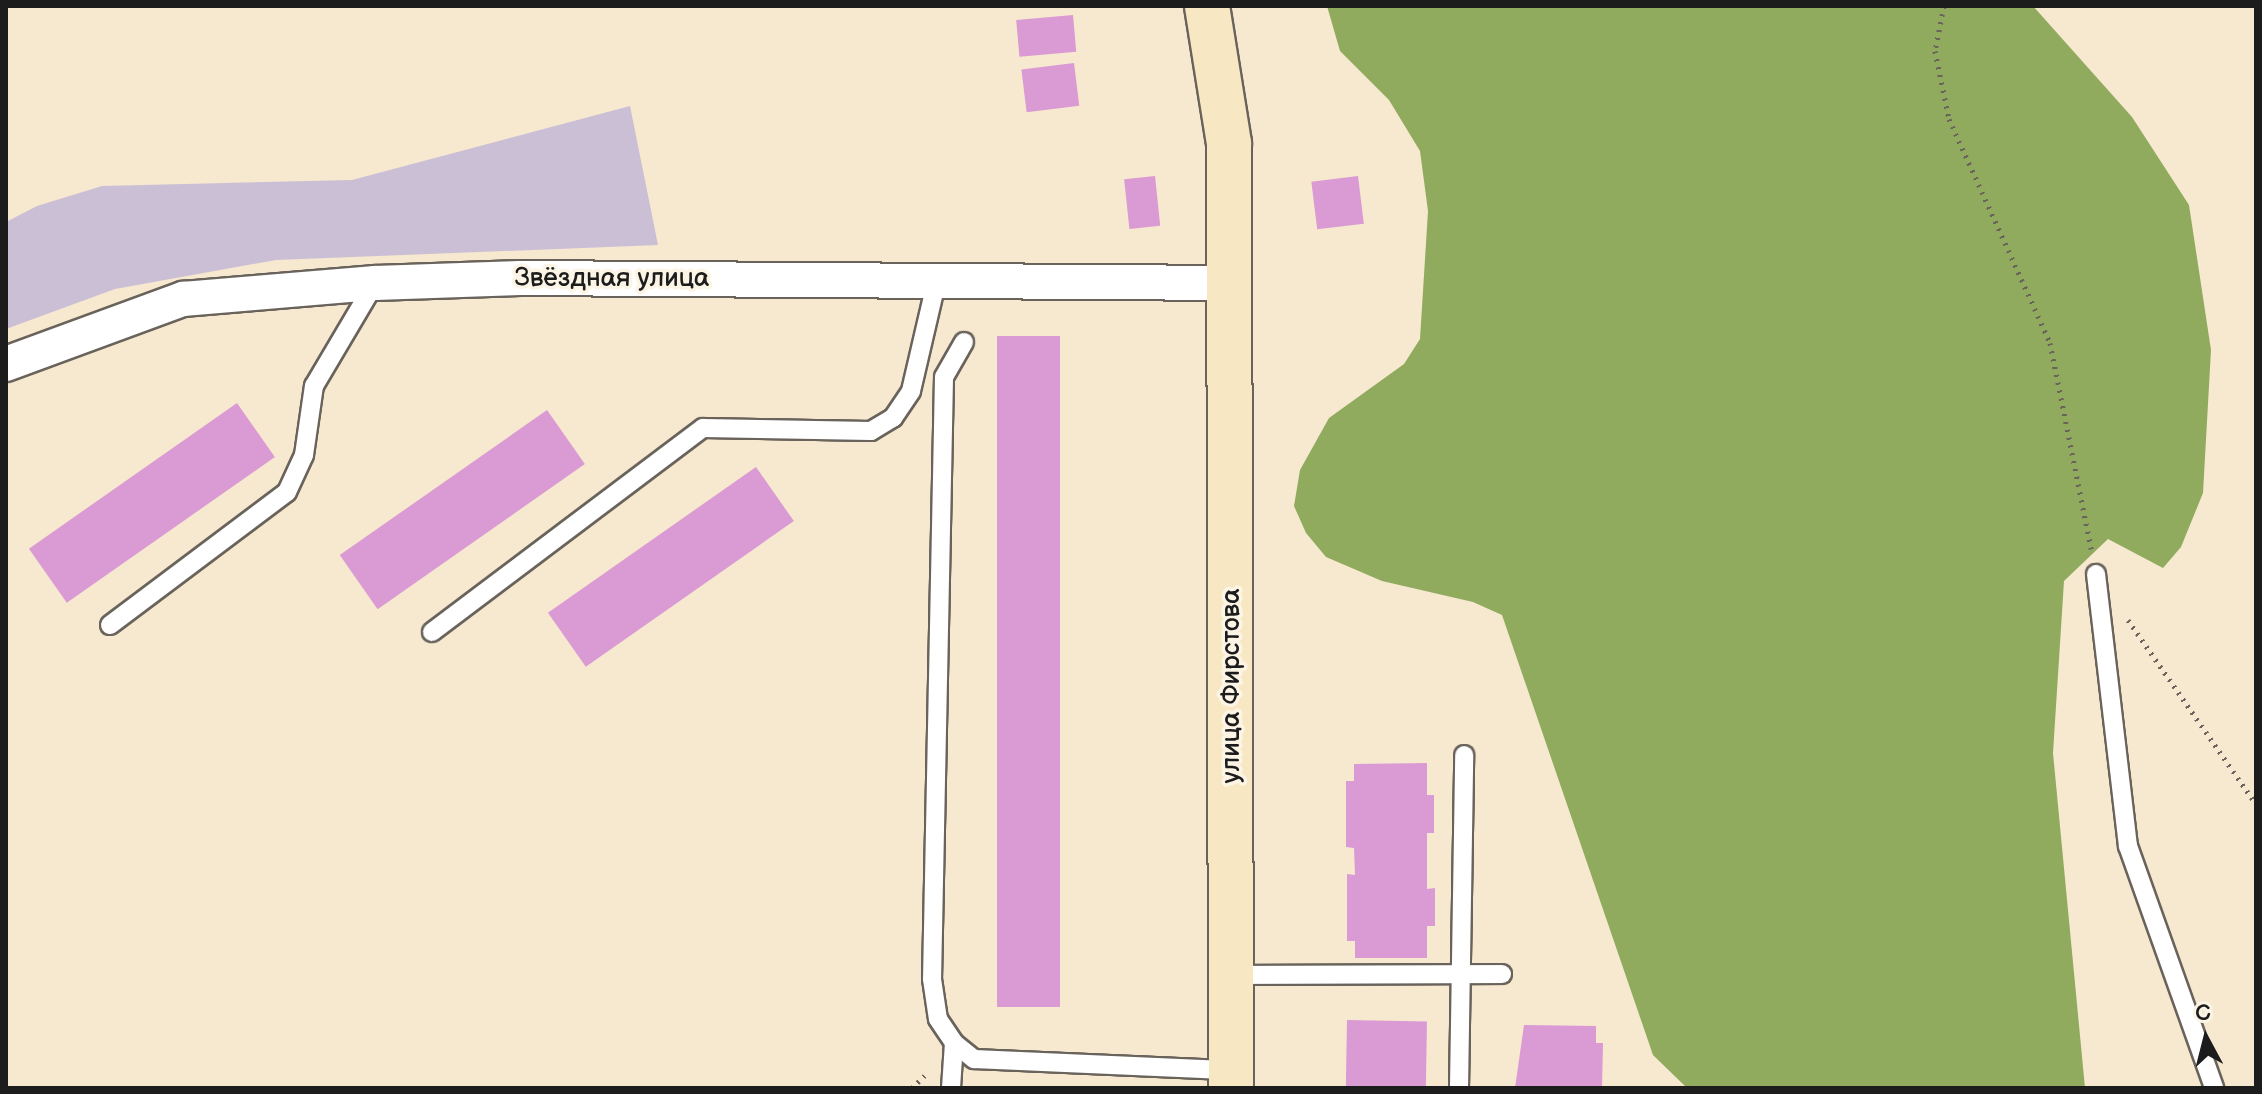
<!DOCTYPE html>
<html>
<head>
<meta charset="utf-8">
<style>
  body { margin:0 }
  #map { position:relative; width:2262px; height:1094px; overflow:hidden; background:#f7e8d0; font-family:"Balsamiq Sans",sans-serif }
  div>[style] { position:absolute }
  .industrial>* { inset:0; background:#cbbfd5 }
  .forest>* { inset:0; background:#90ab5d }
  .building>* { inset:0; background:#da9ad3; transform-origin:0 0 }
  .path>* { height:5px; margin-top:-2.5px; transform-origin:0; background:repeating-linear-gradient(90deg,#69635b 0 2px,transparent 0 8px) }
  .roads { filter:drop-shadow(2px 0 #69635b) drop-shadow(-2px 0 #69635b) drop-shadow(0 2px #69635b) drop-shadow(0 -2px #69635b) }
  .service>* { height:18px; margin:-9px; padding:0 9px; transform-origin:9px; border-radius:9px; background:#fff }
  .minor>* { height:34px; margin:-17px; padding:0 17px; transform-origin:17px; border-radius:17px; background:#fff }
  .secondary>* { height:44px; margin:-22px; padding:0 22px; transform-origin:22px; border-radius:22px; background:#f8e7c3 }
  span { translate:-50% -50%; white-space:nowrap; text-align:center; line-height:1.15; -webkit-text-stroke:7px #fcf5e5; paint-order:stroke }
  .street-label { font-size:26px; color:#1c1c1c }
  .frame { position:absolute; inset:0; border:8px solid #1c1c1c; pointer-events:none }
  .north { position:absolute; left:2166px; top:998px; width:80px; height:80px; -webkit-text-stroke:6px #fcf5e5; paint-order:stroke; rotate:353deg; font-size:22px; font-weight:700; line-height:32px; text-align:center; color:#1c1c1c }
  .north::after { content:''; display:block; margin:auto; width:28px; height:36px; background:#1c1c1c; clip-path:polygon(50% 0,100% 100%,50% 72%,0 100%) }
</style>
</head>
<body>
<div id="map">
  <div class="industrial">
    <div style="clip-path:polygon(630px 106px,658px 245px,276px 260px,115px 289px,6px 329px,6px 222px,37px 206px,102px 186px,352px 180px)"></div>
  </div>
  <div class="forest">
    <div style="clip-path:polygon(1327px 6px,2033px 6px,2132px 117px,2189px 205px,2211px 350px,2203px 493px,2181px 547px,2163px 568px,2108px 539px,2064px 581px,2053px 753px,2085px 1088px,1687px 1088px,1653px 1055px,1502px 615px,1473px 602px,1382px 581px,1326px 557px,1306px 533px,1294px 506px,1300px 470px,1329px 418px,1404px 364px,1420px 339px,1428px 211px,1420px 151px,1389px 100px,1340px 51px)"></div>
  </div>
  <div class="building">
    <div style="left:1073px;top:15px;width:37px;height:57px;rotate:85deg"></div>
    <div style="left:1074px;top:63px;width:43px;height:53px;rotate:83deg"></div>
    <div style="left:1155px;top:176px;width:50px;height:31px;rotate:84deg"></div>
    <div style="left:1358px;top:176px;width:48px;height:47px;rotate:83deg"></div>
    <div style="left:1060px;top:336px;width:671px;height:63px;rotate:90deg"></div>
    <div style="left:237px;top:403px;width:66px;height:254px;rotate:55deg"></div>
    <div style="left:547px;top:410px;width:66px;height:253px;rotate:55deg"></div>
    <div style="left:756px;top:467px;width:66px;height:254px;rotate:55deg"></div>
    <div style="clip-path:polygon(1427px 763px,1427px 795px,1434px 795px,1434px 833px,1427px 833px,1427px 889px,1435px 888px,1435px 926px,1427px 926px,1427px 958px,1355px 958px,1355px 941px,1347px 941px,1347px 874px,1355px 875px,1354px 848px,1346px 847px,1346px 781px,1354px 781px,1354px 764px)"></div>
    <div style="left:1347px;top:1020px;width:80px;height:68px;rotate:1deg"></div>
    <div style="clip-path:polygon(1524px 1025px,1596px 1026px,1596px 1043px,1603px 1043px,1602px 1088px,1515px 1088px)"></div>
  </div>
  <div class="path">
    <div style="left:1944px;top:6px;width:46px;rotate:101.3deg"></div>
    <div style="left:1935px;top:51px;width:69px;rotate:78.4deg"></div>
    <div style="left:1949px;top:119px;width:246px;rotate:65.7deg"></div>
    <div style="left:2050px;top:343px;width:210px;rotate:78.7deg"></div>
    <div style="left:2128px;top:620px;width:224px;rotate:55.2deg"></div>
    <div style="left:912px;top:1088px;width:21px;rotate:-45deg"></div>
  </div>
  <div class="roads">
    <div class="service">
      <div style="left:964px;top:342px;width:40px;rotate:119.7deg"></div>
      <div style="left:944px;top:377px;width:602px;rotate:91.14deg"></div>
      <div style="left:932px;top:979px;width:40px;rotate:81.5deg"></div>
      <div style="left:938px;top:1019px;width:29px;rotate:56deg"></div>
      <div style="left:954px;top:1043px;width:26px;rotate:39deg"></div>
      <div style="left:974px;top:1059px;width:257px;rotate:2.5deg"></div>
      <div style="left:2096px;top:574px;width:274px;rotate:83.3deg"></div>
      <div style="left:2128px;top:846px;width:257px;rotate:70.4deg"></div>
      <div style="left:110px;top:625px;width:221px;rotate:-36.9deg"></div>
      <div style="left:287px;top:492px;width:41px;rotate:-65.3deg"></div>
      <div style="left:304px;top:455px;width:70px;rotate:-81.8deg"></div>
      <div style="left:314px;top:386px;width:120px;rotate:-59.4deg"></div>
      <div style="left:432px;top:632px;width:339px;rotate:-37deg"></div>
      <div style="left:703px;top:428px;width:168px;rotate:1deg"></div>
      <div style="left:871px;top:431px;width:26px;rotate:-31deg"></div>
      <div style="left:893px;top:418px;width:32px;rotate:-56deg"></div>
      <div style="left:911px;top:391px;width:115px;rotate:-76.9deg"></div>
      <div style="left:1232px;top:975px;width:270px;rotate:-0.2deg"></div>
      <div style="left:951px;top:1088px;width:45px;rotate:-86.2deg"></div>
      <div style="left:1459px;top:1088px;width:333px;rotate:-89.1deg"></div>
    </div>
    <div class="minor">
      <div style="left:6px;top:364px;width:189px;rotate:-20.2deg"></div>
      <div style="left:183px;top:299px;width:193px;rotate:-4.8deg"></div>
      <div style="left:375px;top:283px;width:145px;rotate:-2deg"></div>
      <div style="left:520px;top:278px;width:711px;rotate:0.4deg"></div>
    </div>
    <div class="secondary">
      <div style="left:1207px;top:6px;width:139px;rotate:80.9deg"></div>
      <div style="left:1229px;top:143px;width:945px;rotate:89.88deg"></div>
    </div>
  </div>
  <div class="street-label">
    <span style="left:612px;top:279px">Звёздная улица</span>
    <span style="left:1232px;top:686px;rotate:-90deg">улица Фирстова</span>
  </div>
  <div class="frame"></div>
  <div class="north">С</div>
</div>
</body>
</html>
